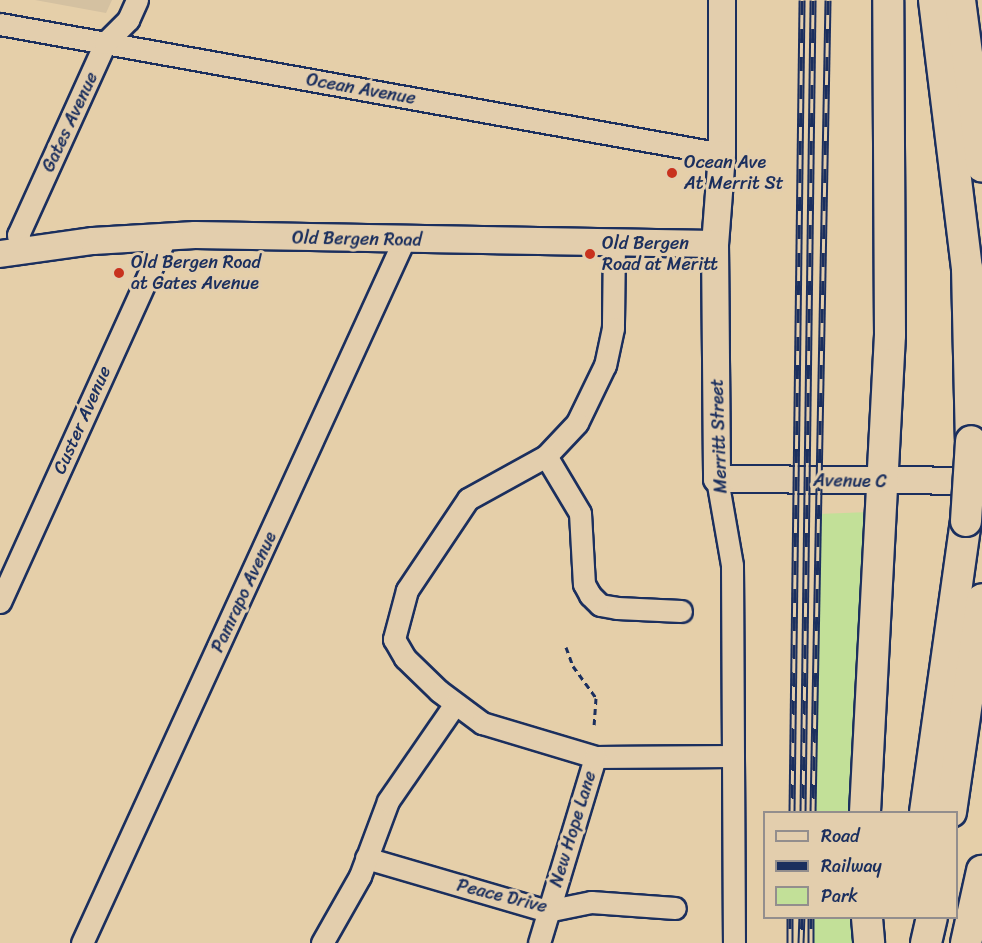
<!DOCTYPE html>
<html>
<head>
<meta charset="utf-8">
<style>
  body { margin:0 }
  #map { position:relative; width:982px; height:943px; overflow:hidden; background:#e5cfa9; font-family:Sriracha,sans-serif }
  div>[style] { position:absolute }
  .built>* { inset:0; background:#d4c1a1 }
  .green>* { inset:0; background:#c2e098; transform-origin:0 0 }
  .path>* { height:3px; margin-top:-1.5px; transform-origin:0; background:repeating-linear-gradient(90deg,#1b2f5e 0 6px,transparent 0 10.5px) }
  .roads { filter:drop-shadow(2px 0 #1b2f5e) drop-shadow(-2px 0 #1b2f5e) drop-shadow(0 2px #1b2f5e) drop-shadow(0 -2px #1b2f5e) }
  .minor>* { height:21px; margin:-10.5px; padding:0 10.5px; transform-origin:10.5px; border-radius:10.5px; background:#e3cead }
  .major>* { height:26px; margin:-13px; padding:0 13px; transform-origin:13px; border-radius:13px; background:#e3cead }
  .highway>* { height:30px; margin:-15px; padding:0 15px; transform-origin:15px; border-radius:15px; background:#e3cead }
  .rail>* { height:7px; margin-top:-3.5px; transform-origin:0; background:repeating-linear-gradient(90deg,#e3cead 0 14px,#1b2f5e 0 28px); box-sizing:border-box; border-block:2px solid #1b2f5e }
  .bridges { filter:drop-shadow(2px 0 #1b2f5e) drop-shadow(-2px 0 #1b2f5e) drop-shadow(0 2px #1b2f5e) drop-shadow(0 -2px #1b2f5e) }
  .highway-bridge>* { height:30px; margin:-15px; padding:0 15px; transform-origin:15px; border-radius:15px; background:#e3cead }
  .dots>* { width:16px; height:16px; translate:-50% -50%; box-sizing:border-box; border:3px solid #e3cead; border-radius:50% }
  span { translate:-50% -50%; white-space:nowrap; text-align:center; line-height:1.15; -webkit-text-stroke:6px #e3cead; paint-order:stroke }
  .street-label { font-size:18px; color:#1b2f5e }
  .poi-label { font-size:18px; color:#1b2f5e }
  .left { translate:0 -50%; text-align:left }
  .legend { position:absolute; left:763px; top:811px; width:195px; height:108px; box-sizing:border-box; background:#e3cead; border:2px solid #938e8d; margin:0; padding:8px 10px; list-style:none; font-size:18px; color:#1b2f5e }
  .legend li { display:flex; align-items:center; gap:12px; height:30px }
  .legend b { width:30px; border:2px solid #938e8d }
</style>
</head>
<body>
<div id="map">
  <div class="built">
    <div style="clip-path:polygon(35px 0,112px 0,106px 13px)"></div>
  </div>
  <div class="green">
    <div style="clip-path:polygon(870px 512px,857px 812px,815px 812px,818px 514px)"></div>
    <div style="left:814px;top:918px;width:44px;height:25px"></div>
  </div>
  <div class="path">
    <div style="left:566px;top:647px;width:20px;rotate:70deg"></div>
    <div style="left:573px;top:666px;width:39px;rotate:54deg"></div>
    <div style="left:596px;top:698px;width:27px;rotate:94deg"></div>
  </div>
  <div class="roads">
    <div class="minor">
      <div style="left:0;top:24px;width:734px;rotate:10.21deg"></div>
      <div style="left:614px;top:242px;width:86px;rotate:90.7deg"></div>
      <div style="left:613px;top:328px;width:38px;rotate:102deg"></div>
      <div style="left:605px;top:365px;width:64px;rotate:115.8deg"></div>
      <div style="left:577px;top:423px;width:45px;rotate:133.2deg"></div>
      <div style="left:546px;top:456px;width:89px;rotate:151.1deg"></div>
      <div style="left:468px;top:499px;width:110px;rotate:123.8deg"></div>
      <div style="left:407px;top:590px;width:51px;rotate:104.9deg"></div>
      <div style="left:394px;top:639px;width:22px;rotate:60deg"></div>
      <div style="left:405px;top:658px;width:47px;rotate:44.1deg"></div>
      <div style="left:439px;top:691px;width:54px;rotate:36.7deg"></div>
      <div style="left:482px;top:723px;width:118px;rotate:16.7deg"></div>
      <div style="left:595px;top:757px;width:138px;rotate:-0.4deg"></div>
      <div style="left:23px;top:251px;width:17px;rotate:-107deg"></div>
      <div style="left:18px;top:235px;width:211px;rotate:-65.6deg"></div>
      <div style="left:105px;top:43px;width:33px;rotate:-45deg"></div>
      <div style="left:128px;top:20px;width:22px;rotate:-66deg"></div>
      <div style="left:546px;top:456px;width:66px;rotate:59.2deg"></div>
      <div style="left:580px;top:513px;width:71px;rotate:86.8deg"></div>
      <div style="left:584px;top:584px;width:13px;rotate:61deg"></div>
      <div style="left:590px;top:595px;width:14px;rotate:45deg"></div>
      <div style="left:600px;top:605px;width:17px;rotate:10deg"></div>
      <div style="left:617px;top:608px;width:64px;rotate:2.7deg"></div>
      <div style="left:717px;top:479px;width:87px;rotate:80.1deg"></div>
      <div style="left:732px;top:565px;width:378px;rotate:89.7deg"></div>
      <div style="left:0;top:602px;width:400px;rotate:-65.6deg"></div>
      <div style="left:366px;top:858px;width:189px;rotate:16.3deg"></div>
      <div style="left:547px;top:911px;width:45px;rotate:-11.6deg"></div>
      <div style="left:591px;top:902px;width:84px;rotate:4.1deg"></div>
      <div style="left:82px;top:943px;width:773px;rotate:-65.39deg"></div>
      <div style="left:322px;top:943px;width:77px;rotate:-60.4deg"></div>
      <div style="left:360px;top:876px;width:80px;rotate:-69.5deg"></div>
      <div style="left:388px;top:801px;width:118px;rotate:-55.4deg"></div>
      <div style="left:539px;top:943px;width:194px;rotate:-73.2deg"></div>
    </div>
    <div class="major">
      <div style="left:722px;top:0;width:154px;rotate:90deg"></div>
      <div style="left:722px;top:154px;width:90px;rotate:94.4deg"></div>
      <div style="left:715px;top:244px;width:235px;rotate:89.5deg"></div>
      <div style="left:717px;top:479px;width:265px;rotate:0.4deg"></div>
      <div style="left:0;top:254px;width:94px;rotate:-8deg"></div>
      <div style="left:93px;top:241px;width:102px;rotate:-3.4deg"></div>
      <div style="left:195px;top:235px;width:520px;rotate:0.99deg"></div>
    </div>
    <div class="highway">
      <div style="left:934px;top:0;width:270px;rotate:83deg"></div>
      <div style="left:967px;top:268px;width:173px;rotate:88.7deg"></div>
      <div style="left:960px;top:0;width:168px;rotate:82.5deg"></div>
      <div style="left:865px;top:812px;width:478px;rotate:-87deg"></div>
      <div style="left:890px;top:335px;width:335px;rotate:-90.3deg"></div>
      <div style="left:925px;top:812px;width:294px;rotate:-82deg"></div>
      <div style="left:951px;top:812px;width:215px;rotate:-81.7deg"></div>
      <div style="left:867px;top:918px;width:25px;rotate:85deg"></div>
      <div style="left:926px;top:943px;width:26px;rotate:-77deg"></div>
      <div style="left:966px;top:943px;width:74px;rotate:-77.5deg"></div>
    </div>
  </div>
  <div class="rail">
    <div style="left:792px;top:812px;width:812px;rotate:-89.29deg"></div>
    <div style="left:803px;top:812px;width:812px;rotate:-89.29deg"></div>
    <div style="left:813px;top:812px;width:812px;rotate:-88.94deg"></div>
    <div style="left:790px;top:943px;width:25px;rotate:-90deg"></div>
    <div style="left:801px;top:943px;width:25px;rotate:-88deg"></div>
    <div style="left:811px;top:943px;width:25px;rotate:-90deg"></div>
  </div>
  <div class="bridges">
    <div class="highway-bridge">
      <div style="left:966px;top:521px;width:80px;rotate:-86.4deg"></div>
    </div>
  </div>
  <div class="dots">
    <div style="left:672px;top:173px;background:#c8321e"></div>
    <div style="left:590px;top:254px;background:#c8321e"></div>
    <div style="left:119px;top:273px;background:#c8321e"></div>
  </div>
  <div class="street-label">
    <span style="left:361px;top:89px;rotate:10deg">Ocean Avenue</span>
    <span style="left:70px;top:122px;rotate:-65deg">Gates Avenue</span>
    <span style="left:357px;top:239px;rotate:1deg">Old Bergen Road</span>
    <span style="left:82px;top:420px;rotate:-66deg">Custer Avenue</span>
    <span style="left:719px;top:436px;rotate:-92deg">Merritt Street</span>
    <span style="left:850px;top:481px;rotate:1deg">Avenue C</span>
    <span style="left:244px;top:592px;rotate:-65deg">Pamrapo Avenue</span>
    <span style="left:573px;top:829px;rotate:-73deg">New Hope Lane</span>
    <span style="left:502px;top:896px;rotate:14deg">Peace Drive</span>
  </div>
  <div class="poi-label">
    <span class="left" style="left:684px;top:173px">Ocean Ave<br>At Merrit St</span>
    <span class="left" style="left:602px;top:254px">Old Bergen<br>Road at Meritt</span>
    <span class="left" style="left:131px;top:273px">Old Bergen Road<br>at Gates Avenue</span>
  </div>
  <ul class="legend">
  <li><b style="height:8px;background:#e3cead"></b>Road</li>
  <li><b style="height:8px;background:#1b2f5e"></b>Railway</li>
  <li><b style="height:16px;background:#c2e098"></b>Park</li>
  </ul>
</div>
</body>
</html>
